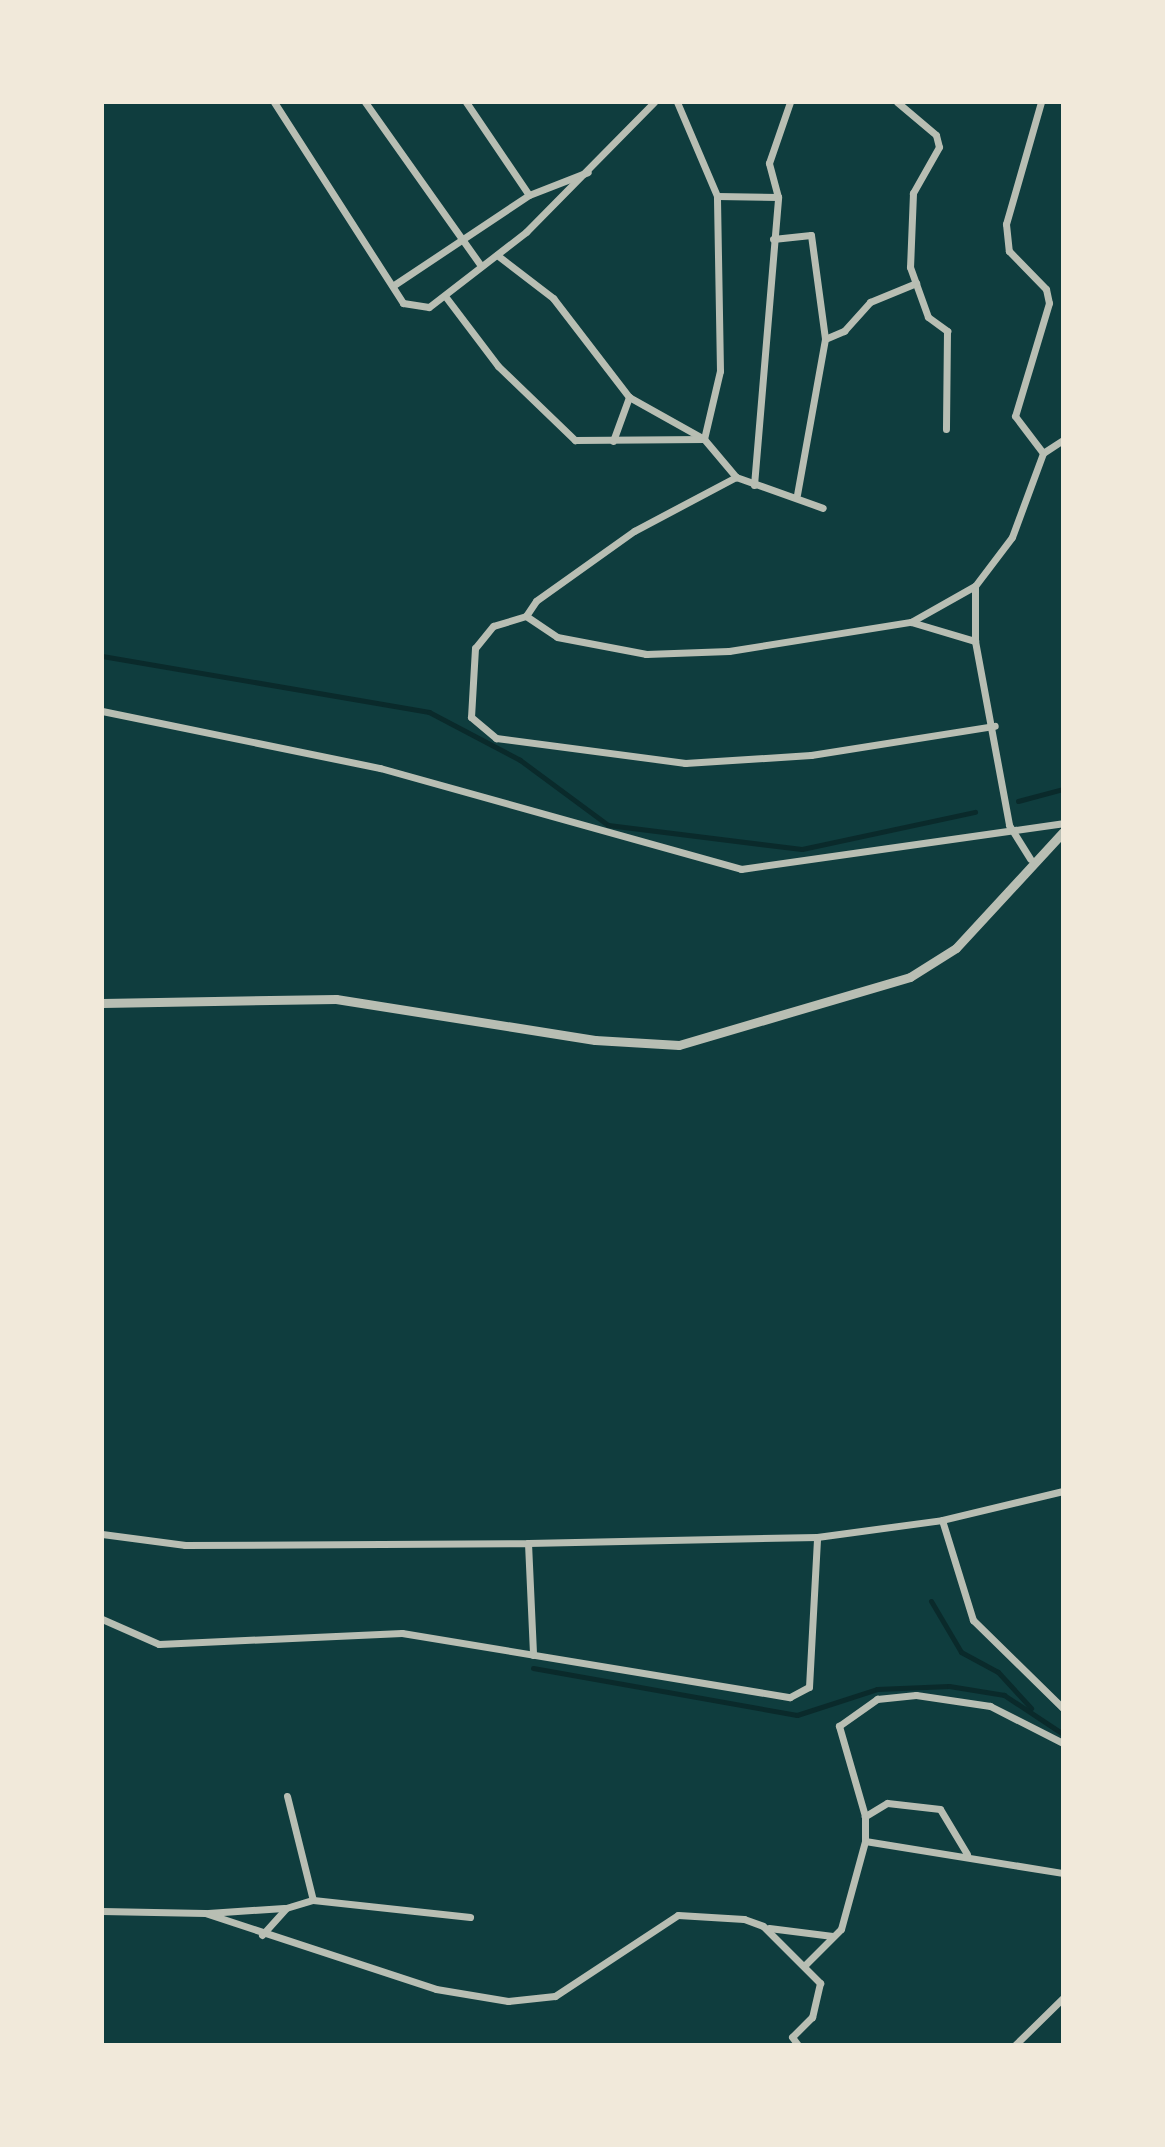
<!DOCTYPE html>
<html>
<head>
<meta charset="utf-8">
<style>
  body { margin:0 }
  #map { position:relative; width:1165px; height:2147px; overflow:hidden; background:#0f3d3e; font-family:Rubik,sans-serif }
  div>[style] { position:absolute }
  .stream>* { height:5px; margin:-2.5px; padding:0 2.5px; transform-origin:2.5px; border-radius:2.5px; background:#0a2a2b }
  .minor>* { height:7px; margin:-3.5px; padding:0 3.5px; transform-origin:3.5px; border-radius:3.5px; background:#b8beb3 }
  .tertiary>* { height:9px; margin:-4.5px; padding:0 4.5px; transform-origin:4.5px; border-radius:4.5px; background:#b8beb3 }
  span { translate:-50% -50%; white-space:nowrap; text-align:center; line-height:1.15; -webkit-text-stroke:8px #f1e9da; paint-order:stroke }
  .frame { position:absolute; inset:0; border:104px solid #f1e9da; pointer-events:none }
</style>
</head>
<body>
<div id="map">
  <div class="stream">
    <div style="left:102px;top:656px;width:332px;rotate:9.7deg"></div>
    <div style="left:429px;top:712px;width:103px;rotate:27.8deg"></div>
    <div style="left:520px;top:760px;width:109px;rotate:36.5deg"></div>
    <div style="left:608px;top:825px;width:195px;rotate:7.1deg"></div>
    <div style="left:802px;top:849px;width:177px;rotate:-12.1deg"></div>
    <div style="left:1018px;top:801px;width:47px;rotate:-14.9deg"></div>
    <div style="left:931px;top:1601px;width:59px;rotate:59.5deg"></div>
    <div style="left:961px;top:1652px;width:42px;rotate:28.4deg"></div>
    <div style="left:998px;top:1672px;width:49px;rotate:47.5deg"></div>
    <div style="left:533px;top:1668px;width:268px;rotate:10.1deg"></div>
    <div style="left:797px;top:1715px;width:84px;rotate:-18deg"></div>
    <div style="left:877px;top:1689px;width:72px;rotate:-2.4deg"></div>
    <div style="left:949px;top:1686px;width:56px;rotate:9.3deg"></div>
    <div style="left:1004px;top:1695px;width:71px;rotate:33.5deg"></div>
  </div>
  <div class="minor">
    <div style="left:274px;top:102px;width:239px;rotate:57.3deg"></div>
    <div style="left:403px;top:303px;width:26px;rotate:9deg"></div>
    <div style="left:429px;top:307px;width:123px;rotate:-37.7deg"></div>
    <div style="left:526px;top:232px;width:182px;rotate:-45.4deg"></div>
    <div style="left:365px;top:102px;width:201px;rotate:54.7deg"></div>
    <div style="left:466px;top:102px;width:112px;rotate:55.9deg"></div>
    <div style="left:677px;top:102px;width:102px;rotate:66.9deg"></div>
    <div style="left:717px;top:196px;width:61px;rotate:0.9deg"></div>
    <div style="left:897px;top:102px;width:51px;rotate:40.2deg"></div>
    <div style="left:936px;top:135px;width:12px;rotate:76deg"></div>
    <div style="left:939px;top:147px;width:53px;rotate:119.5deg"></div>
    <div style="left:913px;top:193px;width:74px;rotate:92.3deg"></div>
    <div style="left:910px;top:267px;width:53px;rotate:70.2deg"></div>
    <div style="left:928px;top:317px;width:24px;rotate:36deg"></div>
    <div style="left:947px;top:331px;width:98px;rotate:90.6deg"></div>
    <div style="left:1041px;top:102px;width:127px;rotate:106deg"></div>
    <div style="left:1006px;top:224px;width:27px;rotate:84deg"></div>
    <div style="left:1009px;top:251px;width:53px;rotate:45.8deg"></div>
    <div style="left:1046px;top:289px;width:14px;rotate:78deg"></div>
    <div style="left:1049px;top:303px;width:118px;rotate:106.7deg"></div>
    <div style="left:1015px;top:416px;width:46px;rotate:52.9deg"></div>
    <div style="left:773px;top:239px;width:38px;rotate:-6deg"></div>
    <div style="left:811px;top:235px;width:105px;rotate:82.3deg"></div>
    <div style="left:825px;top:339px;width:158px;rotate:100.2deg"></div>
    <div style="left:497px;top:255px;width:71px;rotate:37.5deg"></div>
    <div style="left:553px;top:298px;width:125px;rotate:52.5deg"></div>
    <div style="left:629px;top:397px;width:86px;rotate:29.2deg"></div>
    <div style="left:704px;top:439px;width:50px;rotate:49.9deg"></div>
    <div style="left:736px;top:477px;width:92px;rotate:19.6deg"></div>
    <div style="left:394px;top:285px;width:162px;rotate:-33.7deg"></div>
    <div style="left:529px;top:195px;width:63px;rotate:-21.3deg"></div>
    <div style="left:445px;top:296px;width:88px;rotate:52.9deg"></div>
    <div style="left:498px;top:366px;width:107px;rotate:43.9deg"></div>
    <div style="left:575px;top:440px;width:129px;rotate:-0.4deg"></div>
    <div style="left:704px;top:439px;width:70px;rotate:-76.8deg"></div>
    <div style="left:720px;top:371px;width:175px;rotate:-91deg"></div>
    <div style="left:825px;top:339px;width:21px;rotate:-23deg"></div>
    <div style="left:844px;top:331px;width:39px;rotate:-48deg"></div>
    <div style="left:870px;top:302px;width:50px;rotate:-22.4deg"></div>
    <div style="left:613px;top:441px;width:47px;rotate:-70deg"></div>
    <div style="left:736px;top:477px;width:115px;rotate:152.1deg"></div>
    <div style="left:634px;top:531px;width:120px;rotate:144.5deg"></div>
    <div style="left:536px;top:601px;width:18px;rotate:124deg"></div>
    <div style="left:526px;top:616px;width:37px;rotate:34deg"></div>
    <div style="left:557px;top:637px;width:91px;rotate:10.8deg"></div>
    <div style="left:646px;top:654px;width:83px;rotate:-2.1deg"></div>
    <div style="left:729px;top:651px;width:184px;rotate:-9.1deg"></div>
    <div style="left:911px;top:622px;width:67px;rotate:16.5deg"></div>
    <div style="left:975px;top:641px;width:187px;rotate:79.5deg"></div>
    <div style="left:1009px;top:825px;width:40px;rotate:58deg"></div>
    <div style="left:754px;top:485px;width:289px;rotate:-85.2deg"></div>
    <div style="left:778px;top:197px;width:35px;rotate:-105deg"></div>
    <div style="left:769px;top:163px;width:65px;rotate:-71deg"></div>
    <div style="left:526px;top:616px;width:34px;rotate:163deg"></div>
    <div style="left:493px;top:626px;width:28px;rotate:129deg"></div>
    <div style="left:475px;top:648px;width:69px;rotate:93.3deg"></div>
    <div style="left:471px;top:717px;width:33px;rotate:40deg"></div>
    <div style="left:496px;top:738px;width:191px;rotate:7.5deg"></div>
    <div style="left:685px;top:763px;width:126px;rotate:-3.6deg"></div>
    <div style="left:811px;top:755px;width:186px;rotate:-9deg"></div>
    <div style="left:911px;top:622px;width:73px;rotate:-29.4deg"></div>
    <div style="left:975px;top:641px;width:55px;rotate:-90deg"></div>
    <div style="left:975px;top:586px;width:61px;rotate:-52.9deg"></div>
    <div style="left:1012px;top:537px;width:90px;rotate:-69.7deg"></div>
    <div style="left:1043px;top:453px;width:24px;rotate:-33deg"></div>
    <div style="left:102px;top:711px;width:284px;rotate:11.6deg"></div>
    <div style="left:380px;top:768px;width:375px;rotate:15.6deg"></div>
    <div style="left:741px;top:869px;width:325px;rotate:-8.1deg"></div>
    <div style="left:1063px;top:1491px;width:124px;rotate:166.5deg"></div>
    <div style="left:942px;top:1520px;width:105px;rotate:72.8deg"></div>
    <div style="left:973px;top:1620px;width:126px;rotate:44.4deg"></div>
    <div style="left:102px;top:1534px;width:84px;rotate:7.5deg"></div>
    <div style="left:185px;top:1545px;width:343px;rotate:-0.3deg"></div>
    <div style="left:528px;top:1543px;width:289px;rotate:-1.2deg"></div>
    <div style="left:817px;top:1537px;width:126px;rotate:-7.7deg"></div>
    <div style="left:528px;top:1543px;width:112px;rotate:87.4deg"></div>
    <div style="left:102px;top:1619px;width:62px;rotate:23.7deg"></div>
    <div style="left:159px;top:1644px;width:243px;rotate:-2.6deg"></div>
    <div style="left:402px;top:1633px;width:393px;rotate:9.4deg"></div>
    <div style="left:790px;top:1697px;width:21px;rotate:-28deg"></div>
    <div style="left:809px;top:1687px;width:150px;rotate:-86.9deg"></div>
    <div style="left:287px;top:1796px;width:107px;rotate:76deg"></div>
    <div style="left:865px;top:1816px;width:94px;rotate:-106.1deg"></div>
    <div style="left:839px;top:1726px;width:47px;rotate:-35.4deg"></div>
    <div style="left:877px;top:1699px;width:39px;rotate:-6deg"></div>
    <div style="left:916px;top:1695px;width:75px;rotate:8.5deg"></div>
    <div style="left:990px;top:1706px;width:82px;rotate:26.9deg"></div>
    <div style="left:967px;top:1854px;width:52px;rotate:-121deg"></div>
    <div style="left:940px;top:1809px;width:53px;rotate:-173.5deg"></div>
    <div style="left:887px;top:1803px;width:26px;rotate:149deg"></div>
    <div style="left:865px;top:1816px;width:25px;rotate:90deg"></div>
    <div style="left:865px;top:1841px;width:201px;rotate:9.2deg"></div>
    <div style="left:102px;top:1911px;width:103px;rotate:1.1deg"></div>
    <div style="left:205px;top:1913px;width:243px;rotate:18.2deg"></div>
    <div style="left:436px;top:1989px;width:73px;rotate:9.5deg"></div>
    <div style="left:508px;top:2001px;width:47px;rotate:-6.1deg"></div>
    <div style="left:555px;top:1996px;width:147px;rotate:-33.4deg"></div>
    <div style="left:678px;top:1915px;width:66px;rotate:3.5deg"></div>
    <div style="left:744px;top:1919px;width:20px;rotate:20deg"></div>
    <div style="left:763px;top:1926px;width:81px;rotate:45deg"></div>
    <div style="left:820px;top:1983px;width:35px;rotate:103deg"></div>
    <div style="left:812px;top:2017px;width:28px;rotate:135deg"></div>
    <div style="left:792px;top:2037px;width:10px;rotate:53deg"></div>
    <div style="left:208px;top:1913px;width:76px;rotate:-3.8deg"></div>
    <div style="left:769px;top:1928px;width:64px;rotate:7.2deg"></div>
    <div style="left:262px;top:1935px;width:36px;rotate:-48deg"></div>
    <div style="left:286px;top:1908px;width:28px;rotate:-17deg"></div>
    <div style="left:313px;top:1900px;width:158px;rotate:6.2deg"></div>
    <div style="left:804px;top:1966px;width:52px;rotate:-45deg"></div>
    <div style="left:841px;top:1929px;width:91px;rotate:-74.7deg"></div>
    <div style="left:1015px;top:2045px;width:67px;rotate:-44.4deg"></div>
  </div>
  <div class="tertiary">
    <div style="left:102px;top:1003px;width:234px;rotate:-1deg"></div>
    <div style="left:336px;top:999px;width:262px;rotate:9deg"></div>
    <div style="left:595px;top:1040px;width:84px;rotate:3.4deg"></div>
    <div style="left:679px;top:1045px;width:241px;rotate:-16.4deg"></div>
    <div style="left:910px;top:977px;width:54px;rotate:-32.2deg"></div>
    <div style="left:956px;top:948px;width:158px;rotate:-47.3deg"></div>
  </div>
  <div class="frame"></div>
</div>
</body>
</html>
